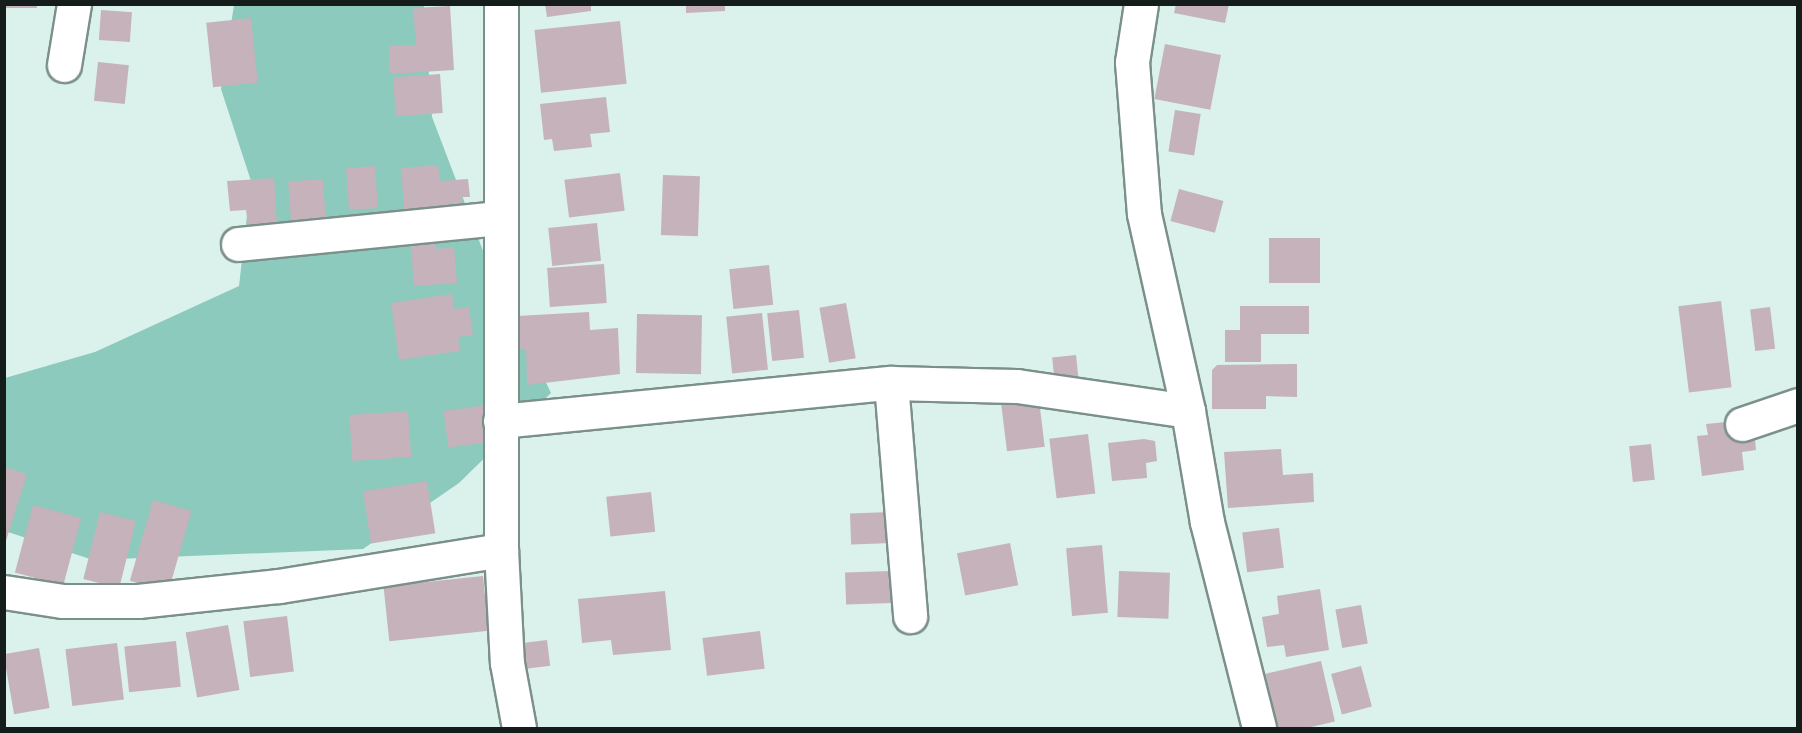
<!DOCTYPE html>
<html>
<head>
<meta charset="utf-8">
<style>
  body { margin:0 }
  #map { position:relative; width:1802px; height:733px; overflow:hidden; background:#dbf1eb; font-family:Overpass,sans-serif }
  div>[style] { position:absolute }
  .forest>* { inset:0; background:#8bcabc }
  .building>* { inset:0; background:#c5b2ba; transform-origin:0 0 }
  .roads { filter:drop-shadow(2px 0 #7c908b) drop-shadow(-2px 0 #7c908b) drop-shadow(0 2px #7c908b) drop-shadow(0 -2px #7c908b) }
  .minor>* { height:33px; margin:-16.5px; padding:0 16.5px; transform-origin:16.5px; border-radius:16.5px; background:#fff }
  span { translate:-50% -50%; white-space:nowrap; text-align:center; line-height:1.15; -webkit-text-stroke:4.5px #dbf1eb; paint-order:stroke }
  .frame { position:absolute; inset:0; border:6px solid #151d1b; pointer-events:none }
</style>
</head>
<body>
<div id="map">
  <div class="forest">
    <div style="clip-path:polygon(234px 5px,424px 5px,432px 117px,485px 256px,551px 393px,459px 483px,363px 549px,93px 560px,5px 531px,5px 378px,95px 352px,239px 286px,251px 181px,221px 89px)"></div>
  </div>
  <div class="building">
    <div style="left:4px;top:4px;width:33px;height:4px"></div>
    <div style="clip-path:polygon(545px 4px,591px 4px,591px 11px,547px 17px)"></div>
    <div style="clip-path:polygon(686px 4px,725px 4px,725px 11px,686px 13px)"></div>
    <div style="clip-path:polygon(1176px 4px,1229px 4px,1225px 23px,1174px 13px)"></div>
    <div style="clip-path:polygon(450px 6px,454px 70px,390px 74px,389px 46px,416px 45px,413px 8px)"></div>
    <div style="left:101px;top:10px;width:31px;height:30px;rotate:4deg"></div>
    <div style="left:251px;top:18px;width:65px;height:45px;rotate:84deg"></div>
    <div style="left:620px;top:21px;width:63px;height:86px;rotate:84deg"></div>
    <div style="left:1165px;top:44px;width:57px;height:56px;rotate:11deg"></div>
    <div style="left:98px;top:62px;width:31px;height:39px;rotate:6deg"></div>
    <div style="left:440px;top:74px;width:39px;height:47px;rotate:86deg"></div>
    <div style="clip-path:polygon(606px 97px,610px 132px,590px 134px,592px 147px,554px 151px,552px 139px,544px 140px,540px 104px)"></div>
    <div style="left:1175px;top:110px;width:26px;height:42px;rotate:9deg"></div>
    <div style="clip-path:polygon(438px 165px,440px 181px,468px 179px,470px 197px,462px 197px,463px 215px,405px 220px,401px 168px)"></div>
    <div style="left:375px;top:166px;width:42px;height:29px;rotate:86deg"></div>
    <div style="left:620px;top:173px;width:38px;height:56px;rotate:83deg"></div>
    <div style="left:663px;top:175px;width:37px;height:60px;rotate:2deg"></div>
    <div style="clip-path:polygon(274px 178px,277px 223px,248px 226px,246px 210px,230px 211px,227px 181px)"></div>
    <div style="left:323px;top:179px;width:46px;height:35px;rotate:86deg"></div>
    <div style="left:1179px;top:189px;width:46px;height:33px;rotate:15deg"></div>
    <div style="left:597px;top:223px;width:38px;height:49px;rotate:84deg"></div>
    <div style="clip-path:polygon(435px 233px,436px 249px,454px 247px,457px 283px,414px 286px,410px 235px)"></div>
    <div style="left:1269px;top:238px;width:51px;height:45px"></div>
    <div style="left:604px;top:264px;width:39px;height:57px;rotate:86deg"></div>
    <div style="left:769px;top:265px;width:40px;height:40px;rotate:84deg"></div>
    <div style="clip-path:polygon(452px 294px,454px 309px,469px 307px,473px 335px,458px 337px,460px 351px,399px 360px,391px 303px)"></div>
    <div style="left:1721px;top:301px;width:87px;height:43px;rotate:83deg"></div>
    <div style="left:846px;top:303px;width:56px;height:27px;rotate:80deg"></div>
    <div style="clip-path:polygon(1240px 306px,1309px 306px,1309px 334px,1261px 334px,1261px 362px,1225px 362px,1225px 330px,1240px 330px)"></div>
    <div style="left:1770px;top:307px;width:42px;height:20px;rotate:83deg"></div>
    <div style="left:799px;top:310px;width:48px;height:32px;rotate:84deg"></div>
    <div style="clip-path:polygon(589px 312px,590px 330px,618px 328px,620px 374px,527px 385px,526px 349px,519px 349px,517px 316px)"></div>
    <div style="left:762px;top:313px;width:57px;height:36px;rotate:84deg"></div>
    <div style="left:637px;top:314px;width:65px;height:59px;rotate:1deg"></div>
    <div style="left:1076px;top:355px;width:29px;height:24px;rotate:84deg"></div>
    <div style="clip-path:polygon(1297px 364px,1297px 397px,1266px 396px,1266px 409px,1212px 409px,1212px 370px,1217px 365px)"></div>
    <div style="left:1039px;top:400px;width:47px;height:38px;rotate:83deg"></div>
    <div style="left:486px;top:405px;width:37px;height:43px;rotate:82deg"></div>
    <div style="left:408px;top:411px;width:46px;height:59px;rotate:86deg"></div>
    <div style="clip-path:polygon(1736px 421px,1754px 429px,1756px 450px,1742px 452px,1744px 470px,1702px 476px,1697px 436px,1708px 435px,1706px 424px)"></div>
    <div style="left:1088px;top:434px;width:60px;height:39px;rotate:83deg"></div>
    <div style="clip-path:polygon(1144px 439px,1155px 441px,1157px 461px,1146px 463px,1147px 478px,1112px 481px,1108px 443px)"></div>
    <div style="left:1651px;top:444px;width:36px;height:22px;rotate:84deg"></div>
    <div style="clip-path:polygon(1281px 449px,1283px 475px,1313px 473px,1314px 502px,1228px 508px,1224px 452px)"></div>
    <div style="clip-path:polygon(4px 467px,27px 474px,5px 544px,4px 543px)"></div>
    <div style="left:427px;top:481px;width:53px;height:65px;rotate:81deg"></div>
    <div style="left:651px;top:492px;width:40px;height:45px;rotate:84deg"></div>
    <div style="left:153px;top:500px;width:40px;height:84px;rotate:16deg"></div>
    <div style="left:33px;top:505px;width:50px;height:70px;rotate:15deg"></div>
    <div style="left:100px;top:512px;width:37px;height:69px;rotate:14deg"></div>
    <div style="left:891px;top:512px;width:31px;height:41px;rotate:88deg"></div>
    <div style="left:1279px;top:528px;width:40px;height:37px;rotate:83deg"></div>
    <div style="left:1010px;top:543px;width:43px;height:54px;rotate:79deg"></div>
    <div style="left:1102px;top:545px;width:68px;height:36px;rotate:85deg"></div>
    <div style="left:891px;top:571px;width:32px;height:46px;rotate:88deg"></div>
    <div style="left:1119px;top:571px;width:51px;height:46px;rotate:2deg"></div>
    <div style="left:483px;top:576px;width:55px;height:100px;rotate:84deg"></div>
    <div style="clip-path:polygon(1320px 589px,1329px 650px,1286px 657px,1284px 645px,1267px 647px,1262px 617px,1279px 614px,1277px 596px)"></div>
    <div style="clip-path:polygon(665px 591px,671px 650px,613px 655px,611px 640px,582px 643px,578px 599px)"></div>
    <div style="left:1361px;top:605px;width:39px;height:26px;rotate:80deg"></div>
    <div style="left:287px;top:616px;width:56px;height:44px;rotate:83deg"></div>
    <div style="left:228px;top:625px;width:66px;height:43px;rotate:80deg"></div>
    <div style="left:760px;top:631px;width:38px;height:58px;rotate:83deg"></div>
    <div style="left:547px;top:640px;width:26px;height:32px;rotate:83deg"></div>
    <div style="left:176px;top:641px;width:46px;height:52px;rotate:84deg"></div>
    <div style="left:117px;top:643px;width:57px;height:52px;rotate:83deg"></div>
    <div style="left:39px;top:648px;width:61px;height:36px;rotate:80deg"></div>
    <div style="left:1321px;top:661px;width:62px;height:57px;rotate:77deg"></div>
    <div style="left:1361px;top:666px;width:42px;height:31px;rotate:75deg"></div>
  </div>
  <div class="roads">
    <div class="minor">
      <div style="left:501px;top:4px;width:546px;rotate:90deg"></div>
      <div style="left:501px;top:550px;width:113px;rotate:87deg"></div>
      <div style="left:507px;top:663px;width:66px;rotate:79.5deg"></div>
      <div style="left:1141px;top:4px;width:59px;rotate:98.8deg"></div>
      <div style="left:1132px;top:62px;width:152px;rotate:85.5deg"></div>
      <div style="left:1144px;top:214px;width:202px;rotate:77.4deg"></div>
      <div style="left:1188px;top:411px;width:113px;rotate:80.3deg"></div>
      <div style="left:1207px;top:522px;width:212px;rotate:75.8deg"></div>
      <div style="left:64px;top:65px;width:62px;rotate:-80.7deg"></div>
      <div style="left:238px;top:244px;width:263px;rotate:-5.7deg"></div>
      <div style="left:891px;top:383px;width:234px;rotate:85.3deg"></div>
      <div style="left:500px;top:421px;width:393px;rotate:-5.6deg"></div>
      <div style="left:891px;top:383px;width:126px;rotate:1.4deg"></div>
      <div style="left:1017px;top:386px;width:173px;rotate:8.3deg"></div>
      <div style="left:1742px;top:424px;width:59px;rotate:-18.7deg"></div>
      <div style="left:4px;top:592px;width:60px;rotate:8.7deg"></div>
      <div style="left:63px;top:601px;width:75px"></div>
      <div style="left:138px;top:601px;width:142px;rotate:-6.1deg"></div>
      <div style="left:279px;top:586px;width:225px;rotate:-9.2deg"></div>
    </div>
  </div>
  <div class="frame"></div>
</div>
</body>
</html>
